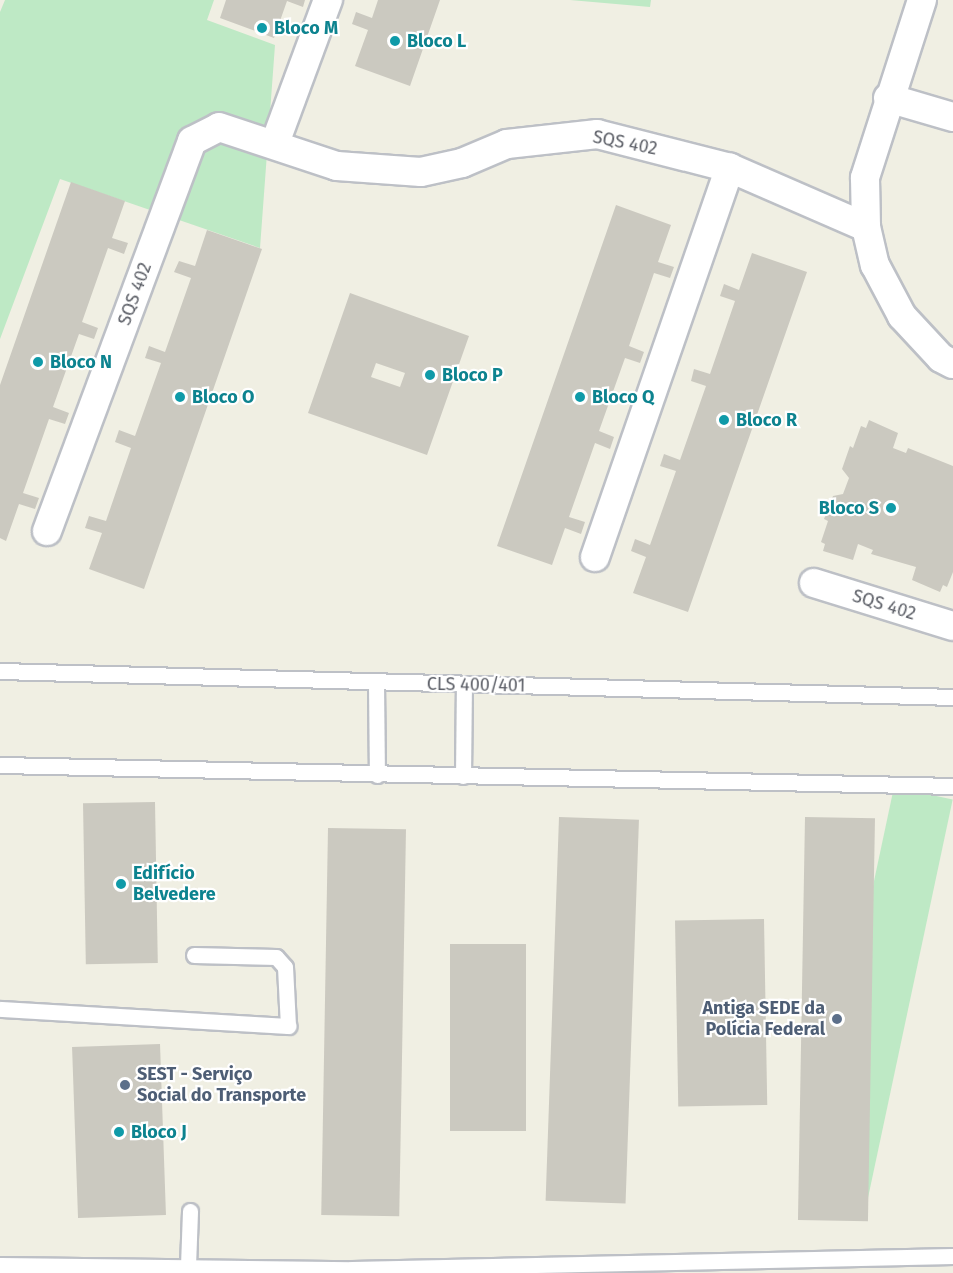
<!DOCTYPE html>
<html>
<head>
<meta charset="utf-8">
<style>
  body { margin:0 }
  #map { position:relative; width:953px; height:1273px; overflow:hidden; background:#f0efe3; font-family:"Fira Sans",sans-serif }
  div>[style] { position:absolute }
  .green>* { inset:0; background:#bee9c5; transform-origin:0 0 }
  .building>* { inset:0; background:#cbc9c0; transform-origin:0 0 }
  .roads { filter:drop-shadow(2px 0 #bdc0c6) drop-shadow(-2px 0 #bdc0c6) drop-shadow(0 2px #bdc0c6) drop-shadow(0 -2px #bdc0c6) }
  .service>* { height:15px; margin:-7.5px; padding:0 7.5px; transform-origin:7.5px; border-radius:7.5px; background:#fff }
  .minor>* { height:28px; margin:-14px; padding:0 14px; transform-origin:14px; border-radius:14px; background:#fff }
  .dots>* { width:16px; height:16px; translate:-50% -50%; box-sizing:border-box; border:3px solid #fff; border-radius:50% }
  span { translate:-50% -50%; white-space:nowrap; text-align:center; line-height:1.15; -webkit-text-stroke:4.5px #fff; paint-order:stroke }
  .culture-label { font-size:18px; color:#0d838f; font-weight:700 }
  .left { translate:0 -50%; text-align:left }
  .right { translate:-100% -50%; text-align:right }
  .street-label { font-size:18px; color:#5b5e66 }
  .service-label { font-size:18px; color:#4e5e75; font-weight:700 }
</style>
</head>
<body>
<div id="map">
  <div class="green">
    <div style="clip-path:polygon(5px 0,214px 0,207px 20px,275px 45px,260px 248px,60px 179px,0 339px,0 12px)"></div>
    <div style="clip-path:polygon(570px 0,651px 0,650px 7px)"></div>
    <div style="left:894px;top:787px;width:60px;height:420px;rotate:12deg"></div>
  </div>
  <div class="building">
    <div style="clip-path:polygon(226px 0,305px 0,303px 7px,287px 1px,274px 38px,220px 18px)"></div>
    <div style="clip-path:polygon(378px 0,440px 0,410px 86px,355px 66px,368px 30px,352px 24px,356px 12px,372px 18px)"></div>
    <div style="clip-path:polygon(71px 182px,125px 201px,112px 238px,128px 243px,124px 254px,108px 248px,82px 322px,98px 328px,94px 339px,79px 334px,53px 407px,69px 413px,65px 424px,49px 419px,23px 493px,39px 498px,35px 509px,19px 504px,6px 541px,0 538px,0 385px)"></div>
    <div style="clip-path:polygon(616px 205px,671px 225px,658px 262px,674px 267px,670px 278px,654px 273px,629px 346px,644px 352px,640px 363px,625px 358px,599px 431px,614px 437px,610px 449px,595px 443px,569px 517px,585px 522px,581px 534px,565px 528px,552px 565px,497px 546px)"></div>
    <div style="clip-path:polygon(207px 230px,262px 249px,144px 589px,89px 569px,102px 533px,85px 528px,89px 516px,106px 521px,131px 448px,115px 442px,119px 430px,135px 436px,161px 363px,145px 358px,149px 346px,165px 352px,191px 278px,174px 272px,179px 261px,195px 266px)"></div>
    <div style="clip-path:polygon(752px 253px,807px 272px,688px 612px,633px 593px,646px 557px,631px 551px,635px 539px,650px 545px,676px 471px,660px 466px,664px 454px,680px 460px,706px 386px,691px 381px,694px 369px,710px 374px,735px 301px,720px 296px,724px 284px,739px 290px)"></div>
    <div style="clip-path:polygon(evenodd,350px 293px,469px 336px,427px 455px,308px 413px,350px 293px,376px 363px,405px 373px,400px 387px,371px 377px,376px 363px)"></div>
    <div style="clip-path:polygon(869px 420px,898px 433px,893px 448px,906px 453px,908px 448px,953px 466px,953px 572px,947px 587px,943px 585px,940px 592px,912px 580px,916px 567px,871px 554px,873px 550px,858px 544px,853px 560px,823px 551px,825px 544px,821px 542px,828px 521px,824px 519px,833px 496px,843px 494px,849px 478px,842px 469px,850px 446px,853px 448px,861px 426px,866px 428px)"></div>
    <div style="left:155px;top:802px;width:161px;height:72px;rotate:89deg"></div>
    <div style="left:559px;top:817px;width:80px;height:384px;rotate:2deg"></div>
    <div style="left:805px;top:817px;width:70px;height:403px;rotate:1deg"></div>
    <div style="left:328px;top:828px;width:78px;height:387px;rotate:1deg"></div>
    <div style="left:764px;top:919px;width:186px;height:89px;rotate:89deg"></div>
    <div style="left:450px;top:944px;width:76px;height:187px"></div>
    <div style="left:160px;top:1044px;width:171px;height:88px;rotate:88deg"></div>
  </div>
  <div class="roads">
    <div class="service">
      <div style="left:0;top:671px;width:953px;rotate:1.56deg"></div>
      <div style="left:376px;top:683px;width:92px;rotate:89.4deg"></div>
      <div style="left:0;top:765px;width:953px;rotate:1.26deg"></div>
      <div style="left:463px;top:776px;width:91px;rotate:-89.4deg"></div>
      <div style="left:0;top:1009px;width:289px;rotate:3.4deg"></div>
      <div style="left:288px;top:1026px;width:59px;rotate:-92.9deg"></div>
      <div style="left:285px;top:967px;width:13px;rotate:-132deg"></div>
      <div style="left:276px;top:957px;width:82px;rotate:-178.6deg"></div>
      <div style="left:0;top:1265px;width:352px;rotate:0.7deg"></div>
      <div style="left:352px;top:1269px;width:601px;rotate:-1.24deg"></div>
      <div style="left:188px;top:1266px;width:55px;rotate:-87.9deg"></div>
    </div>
    <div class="minor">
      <div style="left:922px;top:0;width:187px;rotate:107.8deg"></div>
      <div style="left:865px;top:178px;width:49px;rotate:88.8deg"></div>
      <div style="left:866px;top:227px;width:39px;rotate:77deg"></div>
      <div style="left:875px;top:265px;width:58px;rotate:62.1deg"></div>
      <div style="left:902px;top:316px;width:57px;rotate:47.1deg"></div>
      <div style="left:941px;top:358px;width:13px;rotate:27deg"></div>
      <div style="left:888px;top:98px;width:68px;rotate:16.3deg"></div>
      <div style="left:275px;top:143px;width:153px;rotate:-69.7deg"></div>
      <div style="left:47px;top:531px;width:416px;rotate:-69.6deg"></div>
      <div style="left:192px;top:141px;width:30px;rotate:-27deg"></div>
      <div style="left:219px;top:127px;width:124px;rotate:18.3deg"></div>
      <div style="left:337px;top:166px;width:84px;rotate:4.1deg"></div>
      <div style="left:421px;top:172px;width:42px;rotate:-12.4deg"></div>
      <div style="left:462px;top:163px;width:49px;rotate:-22.9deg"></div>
      <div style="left:507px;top:144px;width:91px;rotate:-6.3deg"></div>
      <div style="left:597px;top:134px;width:137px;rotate:14.3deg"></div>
      <div style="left:730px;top:168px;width:148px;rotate:23.5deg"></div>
      <div style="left:595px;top:557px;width:412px;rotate:-70.9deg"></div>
      <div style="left:814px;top:583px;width:145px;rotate:17.2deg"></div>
    </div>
  </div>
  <div class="dots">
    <div style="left:262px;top:28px;background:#0f9aa8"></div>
    <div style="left:395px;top:41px;background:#0f9aa8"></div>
    <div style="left:38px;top:362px;background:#0f9aa8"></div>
    <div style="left:430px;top:375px;background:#0f9aa8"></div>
    <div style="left:180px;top:397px;background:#0f9aa8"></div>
    <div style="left:580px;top:397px;background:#0f9aa8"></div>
    <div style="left:724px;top:420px;background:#0f9aa8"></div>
    <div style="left:891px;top:508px;background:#0f9aa8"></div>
    <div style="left:121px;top:884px;background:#0f9aa8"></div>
    <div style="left:837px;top:1019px;background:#5c6f8a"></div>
    <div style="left:125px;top:1085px;background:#5c6f8a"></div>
    <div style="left:119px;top:1132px;background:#0f9aa8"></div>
  </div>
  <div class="culture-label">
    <span class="left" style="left:274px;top:28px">Bloco M</span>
    <span class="left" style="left:407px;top:41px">Bloco L</span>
    <span class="left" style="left:50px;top:362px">Bloco N</span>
    <span class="left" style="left:442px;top:375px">Bloco P</span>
    <span class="left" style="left:192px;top:397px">Bloco O</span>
    <span class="left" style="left:592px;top:397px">Bloco Q</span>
    <span class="left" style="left:736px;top:420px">Bloco R</span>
    <span class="right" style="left:879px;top:508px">Bloco S</span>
    <span class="left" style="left:133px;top:884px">Edifício<br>Belvedere</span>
    <span class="left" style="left:131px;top:1132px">Bloco J</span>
  </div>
  <div class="street-label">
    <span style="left:625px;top:143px;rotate:11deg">SQS 402</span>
    <span style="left:135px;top:294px;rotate:-70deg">SQS 402</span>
    <span style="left:884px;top:605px;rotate:17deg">SQS 402</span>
    <span style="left:476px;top:685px;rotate:1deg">CLS 400/401</span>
  </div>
  <div class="service-label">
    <span class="right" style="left:825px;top:1019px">Antiga SEDE da<br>Polícia Federal</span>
    <span class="left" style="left:137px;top:1085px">SEST - Serviço<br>Social do Transporte</span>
  </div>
</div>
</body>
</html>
